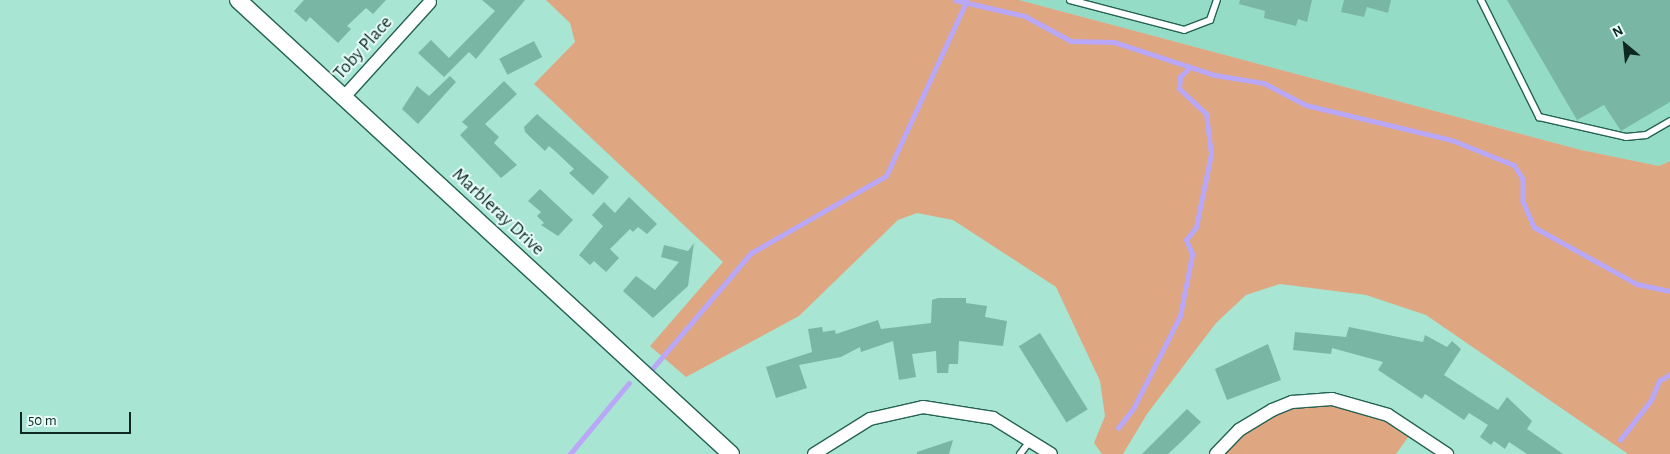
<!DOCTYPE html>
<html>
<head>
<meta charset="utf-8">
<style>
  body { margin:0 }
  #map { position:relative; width:1670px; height:454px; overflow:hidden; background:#a8e6d3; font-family:"Alegreya Sans",sans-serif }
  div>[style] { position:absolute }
  .built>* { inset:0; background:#95dcc7 }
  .green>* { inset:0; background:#dfa682 }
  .stream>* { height:4.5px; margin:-2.25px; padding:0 2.25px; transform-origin:2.25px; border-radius:2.25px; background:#b9a7f7 }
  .building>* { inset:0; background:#79b6a4; transform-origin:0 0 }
  .roads { filter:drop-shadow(1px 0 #246252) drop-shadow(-1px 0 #246252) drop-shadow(0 1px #246252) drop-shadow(0 -1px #246252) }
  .service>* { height:6px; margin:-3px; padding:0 3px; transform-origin:3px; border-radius:3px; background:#fff }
  .minor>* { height:12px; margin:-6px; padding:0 6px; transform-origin:6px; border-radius:6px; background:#fff }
  .tertiary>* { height:16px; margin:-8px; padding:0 8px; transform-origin:8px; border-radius:8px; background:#fff }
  span { translate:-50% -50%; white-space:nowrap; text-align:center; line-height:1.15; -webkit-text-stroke:4px #e6fef6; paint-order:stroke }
  .street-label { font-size:19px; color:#0e2721 }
  .north { position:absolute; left:1600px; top:20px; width:50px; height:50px; -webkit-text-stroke:4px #e6fef6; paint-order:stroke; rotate:332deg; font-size:14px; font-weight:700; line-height:20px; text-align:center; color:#0e2721 }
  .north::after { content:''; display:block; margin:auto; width:18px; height:22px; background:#0e2721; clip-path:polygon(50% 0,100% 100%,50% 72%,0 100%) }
  .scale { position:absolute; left:20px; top:412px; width:111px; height:22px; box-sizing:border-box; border:2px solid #0e2721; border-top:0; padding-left:6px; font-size:15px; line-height:18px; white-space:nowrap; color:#0e2721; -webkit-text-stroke:4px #e6fef6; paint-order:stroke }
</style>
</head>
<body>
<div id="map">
  <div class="built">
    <div style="clip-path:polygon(1019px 0,1670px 0,1670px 161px,1659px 166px,1581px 150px)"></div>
  </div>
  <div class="green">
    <div style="clip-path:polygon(546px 0,1019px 0,1581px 150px,1659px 166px,1670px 161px,1670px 454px,1628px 454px,1426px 315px,1366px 295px,1280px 284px,1246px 295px,1216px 323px,1147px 414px,1123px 454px,1102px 454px,1094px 443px,1105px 416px,1100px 381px,1056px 287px,953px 220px,917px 213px,898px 220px,799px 316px,686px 377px,650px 346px,723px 262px,534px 84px,575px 42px,570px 23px)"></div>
    <div style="clip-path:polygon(1351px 402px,1411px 433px,1396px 454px,1219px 454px,1241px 431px,1295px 403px)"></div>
  </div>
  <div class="stream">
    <div style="left:955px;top:0;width:72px;rotate:12.9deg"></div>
    <div style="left:1025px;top:16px;width:52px;rotate:28.5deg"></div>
    <div style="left:1071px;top:41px;width:43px;rotate:1.3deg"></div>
    <div style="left:1114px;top:42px;width:106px;rotate:18.1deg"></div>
    <div style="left:1215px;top:75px;width:50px;rotate:9.3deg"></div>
    <div style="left:1264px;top:83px;width:47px;rotate:27.6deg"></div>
    <div style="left:1306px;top:105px;width:150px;rotate:13.5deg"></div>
    <div style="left:1452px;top:140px;width:67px;rotate:22deg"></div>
    <div style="left:1514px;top:165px;width:17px;rotate:57deg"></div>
    <div style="left:1523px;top:179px;width:22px;rotate:90deg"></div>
    <div style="left:1523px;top:201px;width:28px;rotate:67deg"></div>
    <div style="left:1534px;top:227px;width:118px;rotate:29deg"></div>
    <div style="left:1637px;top:284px;width:34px;rotate:12deg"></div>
    <div style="left:653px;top:368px;width:151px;rotate:-49.6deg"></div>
    <div style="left:751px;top:253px;width:155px;rotate:-29.7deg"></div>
    <div style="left:886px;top:176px;width:192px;rotate:-65.3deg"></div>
    <div style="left:1118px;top:428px;width:24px;rotate:-52deg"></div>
    <div style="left:1133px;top:409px;width:104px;rotate:-63.2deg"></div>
    <div style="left:1180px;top:316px;width:31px;rotate:-79deg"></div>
    <div style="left:1186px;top:286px;width:33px;rotate:-79deg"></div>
    <div style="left:1192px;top:254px;width:15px;rotate:-113deg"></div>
    <div style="left:1186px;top:240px;width:16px;rotate:-52deg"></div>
    <div style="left:1196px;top:227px;width:75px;rotate:-78.4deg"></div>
    <div style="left:1211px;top:154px;width:40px;rotate:-97.1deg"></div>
    <div style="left:1206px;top:114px;width:37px;rotate:-137deg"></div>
    <div style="left:1179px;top:89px;width:12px;rotate:-85deg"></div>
    <div style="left:1180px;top:77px;width:14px;rotate:-45deg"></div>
    <div style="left:1620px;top:440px;width:51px;rotate:-52.2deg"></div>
    <div style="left:1651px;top:400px;width:21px;rotate:-67deg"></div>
    <div style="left:1659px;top:381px;width:13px;rotate:-32deg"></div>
    <div style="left:570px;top:454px;width:92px;rotate:-50.3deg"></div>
  </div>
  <div class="building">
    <div style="clip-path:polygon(304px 0,386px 0,373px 14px,366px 8px,347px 26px,351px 29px,338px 43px,310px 17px,306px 22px,294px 11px)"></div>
    <div style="clip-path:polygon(482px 0,525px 0,476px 59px,469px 52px,444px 77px,418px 53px,431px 40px,449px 58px,495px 11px)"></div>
    <div style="clip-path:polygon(1240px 0,1312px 0,1307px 22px,1298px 19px,1296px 26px,1264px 18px,1265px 11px,1239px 4px)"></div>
    <div style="clip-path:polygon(1344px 0,1391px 0,1388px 13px,1367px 7px,1364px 17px,1341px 12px)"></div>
    <div style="clip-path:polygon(1507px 0,1670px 0,1670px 102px,1621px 131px,1604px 105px,1577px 120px)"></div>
    <div style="left:534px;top:41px;width:18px;height:39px;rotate:63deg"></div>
    <div style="clip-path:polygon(450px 76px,456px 82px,418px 124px,402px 109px,417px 86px,429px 96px)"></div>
    <div style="clip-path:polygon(504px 81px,517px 94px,485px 124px,499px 137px,494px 143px,517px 165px,501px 178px,460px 135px,468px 127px,462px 122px)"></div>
    <div style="clip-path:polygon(537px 114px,609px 177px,593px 195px,569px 173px,574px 169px,556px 152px,549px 146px,545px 151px,525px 132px,524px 127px)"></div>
    <div style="clip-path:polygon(540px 189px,573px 220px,558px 236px,541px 225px,544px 223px,537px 216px,541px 212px,528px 201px)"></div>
    <div style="clip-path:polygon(629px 197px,657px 224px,647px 234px,638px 227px,633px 232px,630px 229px,610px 249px,619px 258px,606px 272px,594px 261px,590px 265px,579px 255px,603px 226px,592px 215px,604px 202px,615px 213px)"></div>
    <div style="clip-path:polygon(694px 243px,688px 286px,653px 318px,623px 291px,636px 276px,655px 290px,679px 262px,661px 257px,664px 245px,688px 251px)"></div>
    <div style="clip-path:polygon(938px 298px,966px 298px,966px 303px,987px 306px,985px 317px,1007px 321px,1003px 346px,959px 341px,958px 364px,949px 364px,948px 373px,937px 373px,936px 351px,912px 354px,916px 377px,899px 380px,893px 341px,861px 352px,860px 347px,841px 357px,799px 365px,807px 388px,776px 398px,766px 367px,812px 352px,808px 329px,822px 327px,823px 332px,835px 330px,836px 334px,878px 320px,881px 329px,931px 323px,932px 300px)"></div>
    <div style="clip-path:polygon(1349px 327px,1423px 342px,1425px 335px,1447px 347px,1452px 341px,1461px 349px,1444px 375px,1498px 410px,1507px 397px,1532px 421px,1527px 429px,1563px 454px,1527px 454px,1509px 442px,1505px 449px,1494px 441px,1491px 445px,1480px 437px,1488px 425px,1469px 413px,1464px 420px,1425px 394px,1422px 399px,1378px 370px,1383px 362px,1332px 348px,1331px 354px,1293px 350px,1295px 332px,1346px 337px)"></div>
    <div style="left:1040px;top:333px;width:90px;height:25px;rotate:58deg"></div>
    <div style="clip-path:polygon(1268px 344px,1281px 380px,1227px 400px,1215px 369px)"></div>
    <div style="clip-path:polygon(1187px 409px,1201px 422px,1182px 441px,1168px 454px,1142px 454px)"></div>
    <div style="clip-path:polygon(953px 440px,949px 454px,917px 454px,917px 452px)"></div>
  </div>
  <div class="roads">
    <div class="service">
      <div style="left:1070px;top:0;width:118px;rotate:14.7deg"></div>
      <div style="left:1184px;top:30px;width:28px;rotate:-21deg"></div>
      <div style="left:1210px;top:20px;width:21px;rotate:-71deg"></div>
      <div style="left:1481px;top:0;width:131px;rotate:63.6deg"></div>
      <div style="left:1539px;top:117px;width:89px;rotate:12.9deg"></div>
      <div style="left:1626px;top:137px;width:20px;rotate:-6deg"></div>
      <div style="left:1646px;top:135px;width:28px;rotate:-30deg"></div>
      <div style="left:1020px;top:454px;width:16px;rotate:-52deg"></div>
    </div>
    <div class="minor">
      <div style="left:344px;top:97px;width:128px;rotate:-47.8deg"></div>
      <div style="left:814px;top:454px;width:66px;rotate:-32deg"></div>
      <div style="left:870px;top:419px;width:54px;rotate:-12.8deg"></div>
      <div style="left:923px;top:407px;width:71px;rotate:8.9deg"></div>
      <div style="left:993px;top:418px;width:68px;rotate:31.8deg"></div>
      <div style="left:1216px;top:454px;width:33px;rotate:-46deg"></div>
      <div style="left:1239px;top:430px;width:39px;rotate:-31deg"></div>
      <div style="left:1272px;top:410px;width:22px;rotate:-22deg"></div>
      <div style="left:1292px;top:402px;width:40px;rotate:-4.3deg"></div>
      <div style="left:1332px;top:399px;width:58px;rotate:15.9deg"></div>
      <div style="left:1388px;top:415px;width:71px;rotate:33.5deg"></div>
    </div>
    <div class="tertiary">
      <div style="left:238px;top:0;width:670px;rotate:42.64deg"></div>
    </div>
  </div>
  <div class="street-label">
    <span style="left:363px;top:48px;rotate:-48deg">Toby Place</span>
    <span style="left:498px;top:212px;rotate:43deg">Marbleray Drive</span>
  </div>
  <div class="north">N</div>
  <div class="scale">50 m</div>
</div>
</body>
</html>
